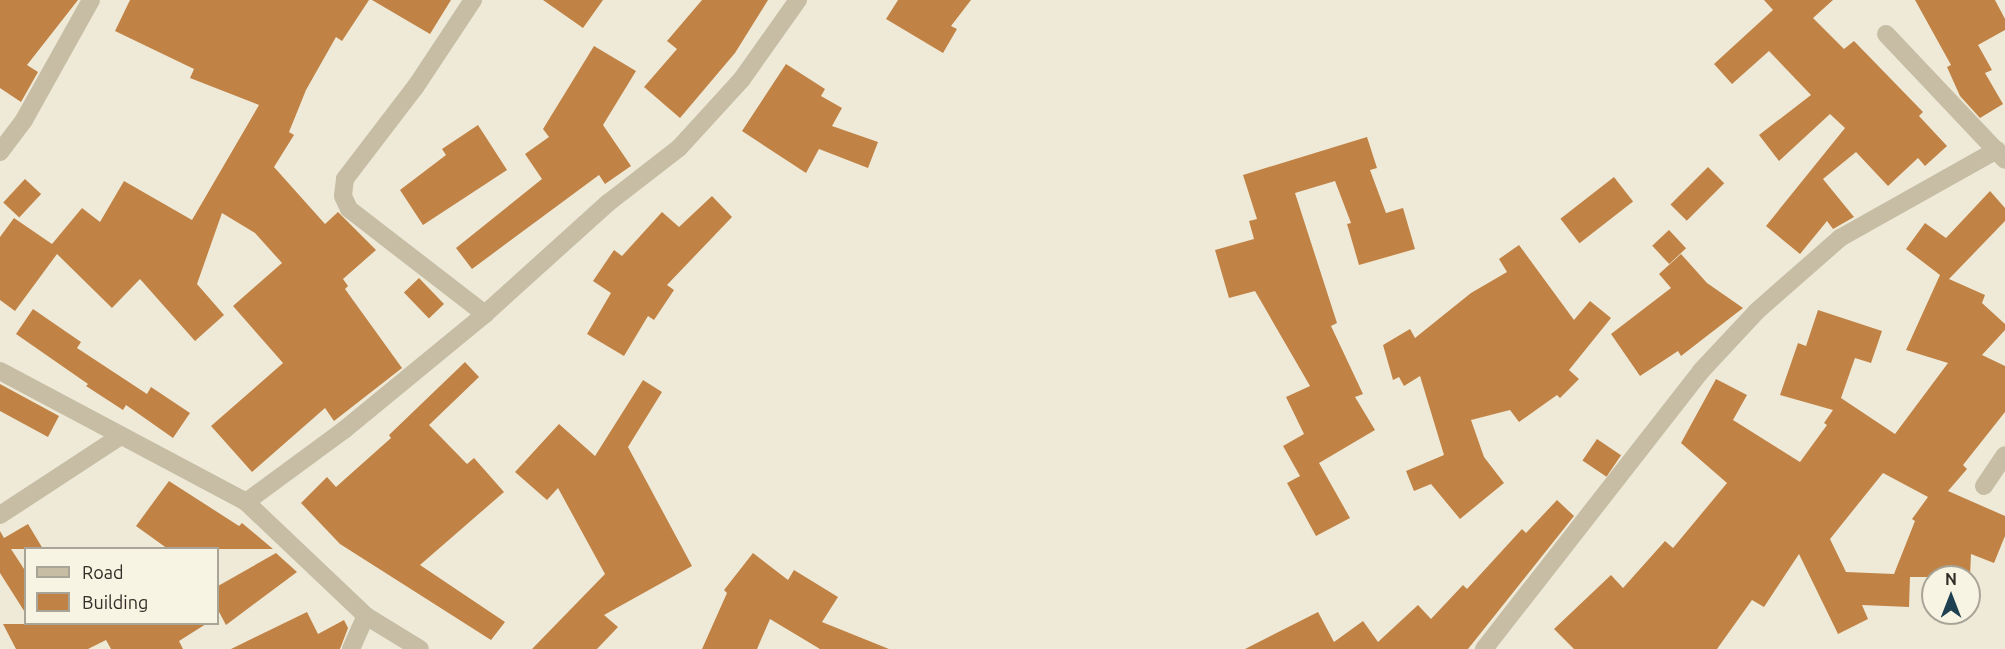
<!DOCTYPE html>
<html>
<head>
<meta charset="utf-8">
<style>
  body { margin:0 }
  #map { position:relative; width:2005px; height:649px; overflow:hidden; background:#efead8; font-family:Ubuntu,sans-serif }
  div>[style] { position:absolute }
  .building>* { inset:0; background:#c08345; transform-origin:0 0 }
  .minor>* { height:18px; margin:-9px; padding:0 9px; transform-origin:9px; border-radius:9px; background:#c6bda4 }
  span { translate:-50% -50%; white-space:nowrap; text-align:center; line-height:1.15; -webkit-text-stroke:4.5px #f7f4e3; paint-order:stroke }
  .legend { position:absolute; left:24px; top:547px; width:195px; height:78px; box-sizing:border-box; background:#f7f4e3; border:2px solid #a8a497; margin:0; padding:8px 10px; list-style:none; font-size:18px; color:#322d26 }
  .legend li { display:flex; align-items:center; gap:12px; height:30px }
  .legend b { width:30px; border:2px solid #a8a497 }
  .north { position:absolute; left:1921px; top:565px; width:60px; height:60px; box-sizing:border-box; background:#f7f4e3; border:2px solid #a8a497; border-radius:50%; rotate:0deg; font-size:16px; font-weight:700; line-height:24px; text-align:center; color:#322d26 }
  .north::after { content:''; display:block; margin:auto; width:21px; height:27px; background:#1e4051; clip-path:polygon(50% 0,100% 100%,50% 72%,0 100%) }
</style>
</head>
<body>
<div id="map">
  <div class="building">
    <div style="clip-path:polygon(0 0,78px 0,27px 65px,38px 72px,21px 102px,0 88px)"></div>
    <div style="clip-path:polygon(130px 0,369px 0,342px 41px,336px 37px,306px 90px,289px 132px,294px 135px,274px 167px,325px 224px,338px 212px,376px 250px,343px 279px,348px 286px,345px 289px,402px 368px,334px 421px,325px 408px,252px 472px,211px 426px,283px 363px,233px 306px,282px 263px,255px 233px,222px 213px,197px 284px,224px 315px,195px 341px,140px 279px,112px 308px,57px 254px,15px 311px,0 300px,0 237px,14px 218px,52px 244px,82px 208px,100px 222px,124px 181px,192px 220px,259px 105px,190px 78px,194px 69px,115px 31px)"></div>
    <div style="clip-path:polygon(372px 0,451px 0,430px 34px)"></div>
    <div style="clip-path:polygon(543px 0,603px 0,583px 28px)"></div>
    <div style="clip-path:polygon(702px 0,768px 0,735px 53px,680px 118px,644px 87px,677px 49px,667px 41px)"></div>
    <div style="clip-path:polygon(898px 0,971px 0,951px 26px,957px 29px,943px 53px,886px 19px)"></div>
    <div style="clip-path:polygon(1764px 0,1833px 0,1813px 18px,1844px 49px,1854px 41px,1923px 112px,1919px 116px,1947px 146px,1925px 166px,1918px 158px,1888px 186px,1856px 152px,1823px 179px,1854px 217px,1833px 229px,1827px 221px,1800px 254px,1766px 226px,1845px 128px,1830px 114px,1779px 161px,1759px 135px,1811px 95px,1769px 51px,1732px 84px,1714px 64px,1773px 10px)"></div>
    <div style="clip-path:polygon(1915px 0,1995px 0,2005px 19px,2005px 30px,1978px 45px,1992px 70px,1985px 73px,2003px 104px,1980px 118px,1960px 96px,1947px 67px,1951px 65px)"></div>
    <div style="clip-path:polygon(594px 46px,636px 71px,603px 125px,631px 166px,605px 184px,599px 175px,472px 269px,456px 248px,542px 179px,525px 154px,549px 137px,543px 129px)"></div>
    <div style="clip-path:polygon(786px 64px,825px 89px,821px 96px,842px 108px,832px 126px,878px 142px,868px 168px,819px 149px,806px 173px,742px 131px)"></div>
    <div style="clip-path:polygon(478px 125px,507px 170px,423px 225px,400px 190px,446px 155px,442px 149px)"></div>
    <div style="clip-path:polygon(1367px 137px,1377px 168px,1370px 170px,1386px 213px,1403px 208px,1415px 249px,1359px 265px,1347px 224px,1351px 223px,1335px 181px,1295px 193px,1337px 323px,1331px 326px,1363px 394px,1355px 397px,1375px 430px,1319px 463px,1350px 518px,1316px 536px,1287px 483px,1300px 476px,1283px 446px,1304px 434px,1286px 397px,1310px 386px,1255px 291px,1229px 298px,1215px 250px,1254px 239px,1249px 221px,1257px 219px,1243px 175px)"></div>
    <div style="left:1708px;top:167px;width:23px;height:53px;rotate:45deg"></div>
    <div style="left:1614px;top:177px;width:31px;height:68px;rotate:52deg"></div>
    <div style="left:25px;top:179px;width:22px;height:32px;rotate:43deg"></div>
    <div style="clip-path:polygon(evenodd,1990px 191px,2005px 208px,2005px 221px,1949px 279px,1985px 295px,1982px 303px,2005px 324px,2005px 330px,1982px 355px,2005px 366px,2005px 412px,1963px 465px,1967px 469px,1948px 491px,2005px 516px,2005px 536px,1994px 563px,1971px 554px,1970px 577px,1910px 577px,1909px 607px,1862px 605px,1868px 619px,1838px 634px,1799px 554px,1764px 607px,1752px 600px,1717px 649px,1574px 649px,1554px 629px,1611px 575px,1623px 588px,1665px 541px,1673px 548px,1727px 483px,1681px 443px,1716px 379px,1747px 395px,1733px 420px,1800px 462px,1827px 425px,1824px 423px,1833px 410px,1780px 395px,1798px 343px,1806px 346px,1818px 310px,1882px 331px,1871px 363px,1855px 358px,1841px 398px,1895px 434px,1948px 363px,1906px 350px,1940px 275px,1906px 249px,1925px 223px,1946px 238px,1990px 191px,1883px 473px,1928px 497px,1912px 519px,1915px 521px,1894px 574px,1846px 572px,1830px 539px,1883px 473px)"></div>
    <div style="clip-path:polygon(712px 196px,732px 217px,667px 285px,674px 290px,654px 320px,648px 316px,624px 356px,587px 334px,611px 293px,593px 281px,614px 250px,622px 256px,662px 212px,679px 227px)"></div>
    <div style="left:1669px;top:230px;width:25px;height:23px;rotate:47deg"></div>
    <div style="clip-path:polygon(1519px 245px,1574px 320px,1590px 301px,1611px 318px,1569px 370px,1579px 379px,1560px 398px,1557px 395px,1519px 422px,1510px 410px,1471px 420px,1484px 457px,1504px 483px,1460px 519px,1431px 484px,1414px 491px,1406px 471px,1444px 455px,1420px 376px,1404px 386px,1399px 377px,1393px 380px,1383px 345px,1410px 329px,1415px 338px,1471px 293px,1507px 272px,1499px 259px)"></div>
    <div style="clip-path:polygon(1681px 254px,1707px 283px,1743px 308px,1681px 356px,1678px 351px,1640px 376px,1611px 334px,1671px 288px,1659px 274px)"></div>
    <div style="left:419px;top:278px;width:36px;height:21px;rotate:46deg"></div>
    <div style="clip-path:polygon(33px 309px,81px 342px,77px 348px,147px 394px,151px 387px,190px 413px,173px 438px,126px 405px,123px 410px,86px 386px,88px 384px,16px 334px)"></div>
    <div style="clip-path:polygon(465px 362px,479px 377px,429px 425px,467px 464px,474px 458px,504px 492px,420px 565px,505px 622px,491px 640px,340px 544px,301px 503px,327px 477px,336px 487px,391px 438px,389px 435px)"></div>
    <div style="clip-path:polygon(643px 380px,662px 392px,628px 447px,692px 566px,604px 615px,618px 627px,597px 649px,532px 649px,605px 574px,558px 488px,547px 500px,515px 472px,559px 424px,595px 456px)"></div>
    <div style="clip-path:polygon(0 384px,59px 416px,48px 437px,0 411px)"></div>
    <div style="left:1597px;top:439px;width:29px;height:26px;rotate:34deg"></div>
    <div style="clip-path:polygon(169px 481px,239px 526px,242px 523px,273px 549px,168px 549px,136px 526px)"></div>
    <div style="clip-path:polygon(1557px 500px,1574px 516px,1468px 649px,1245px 649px,1318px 612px,1334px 642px,1363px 621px,1378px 642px,1418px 605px,1431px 619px,1463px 585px,1467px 589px,1522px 529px,1526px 533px)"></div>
    <div style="clip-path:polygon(28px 524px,43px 549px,11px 549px,26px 572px,26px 614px,0 573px,0 531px,4px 538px)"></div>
    <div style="clip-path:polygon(276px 553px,297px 572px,226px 625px,218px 610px,218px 586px)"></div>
    <div style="clip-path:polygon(753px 553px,788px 580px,794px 570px,838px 597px,822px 622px,889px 649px,820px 649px,770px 619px,757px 649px,702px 649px,727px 593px,724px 590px)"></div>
    <div style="clip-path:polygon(307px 612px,318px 634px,344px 620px,348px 628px,340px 649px,231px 649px)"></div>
    <div style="clip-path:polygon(3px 624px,206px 624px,179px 641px,183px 649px,111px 649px,106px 640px,88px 649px,16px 649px)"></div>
  </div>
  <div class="minor">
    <div style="left:473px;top:0;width:103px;rotate:123.5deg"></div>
    <div style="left:416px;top:86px;width:117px;rotate:127.4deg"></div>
    <div style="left:345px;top:179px;width:17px;rotate:97deg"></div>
    <div style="left:343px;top:196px;width:14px;rotate:65deg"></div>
    <div style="left:349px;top:209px;width:172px;rotate:37.7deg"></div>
    <div style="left:1886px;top:34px;width:173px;rotate:46.6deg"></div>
    <div style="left:0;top:152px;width:40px;rotate:-53deg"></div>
    <div style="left:24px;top:120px;width:137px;rotate:-60.8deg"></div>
    <div style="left:0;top:371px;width:279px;rotate:28deg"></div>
    <div style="left:246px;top:502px;width:166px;rotate:43.5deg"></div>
    <div style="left:366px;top:616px;width:63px;rotate:31.4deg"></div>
    <div style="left:1984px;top:486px;width:37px;rotate:-56deg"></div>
    <div style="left:246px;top:502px;width:122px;rotate:-36.3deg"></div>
    <div style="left:344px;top:430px;width:183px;rotate:-39.4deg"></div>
    <div style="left:485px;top:314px;width:166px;rotate:-42.1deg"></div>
    <div style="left:608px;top:203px;width:90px;rotate:-37.8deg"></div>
    <div style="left:679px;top:148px;width:93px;rotate:-47.6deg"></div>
    <div style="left:742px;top:79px;width:97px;rotate:-54.7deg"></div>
    <div style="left:0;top:515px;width:142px;rotate:-33.2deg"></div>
    <div style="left:351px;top:649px;width:36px;rotate:-66deg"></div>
    <div style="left:1484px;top:649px;width:353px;rotate:-52deg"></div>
    <div style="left:1701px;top:371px;width:82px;rotate:-47deg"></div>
    <div style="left:1757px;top:311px;width:111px;rotate:-41.3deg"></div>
    <div style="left:1840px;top:238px;width:180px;rotate:-29.3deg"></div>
  </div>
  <ul class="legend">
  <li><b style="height:8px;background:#c6bda4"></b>Road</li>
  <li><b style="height:16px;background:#c08345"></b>Building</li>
  </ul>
  <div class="north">N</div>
</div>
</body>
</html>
